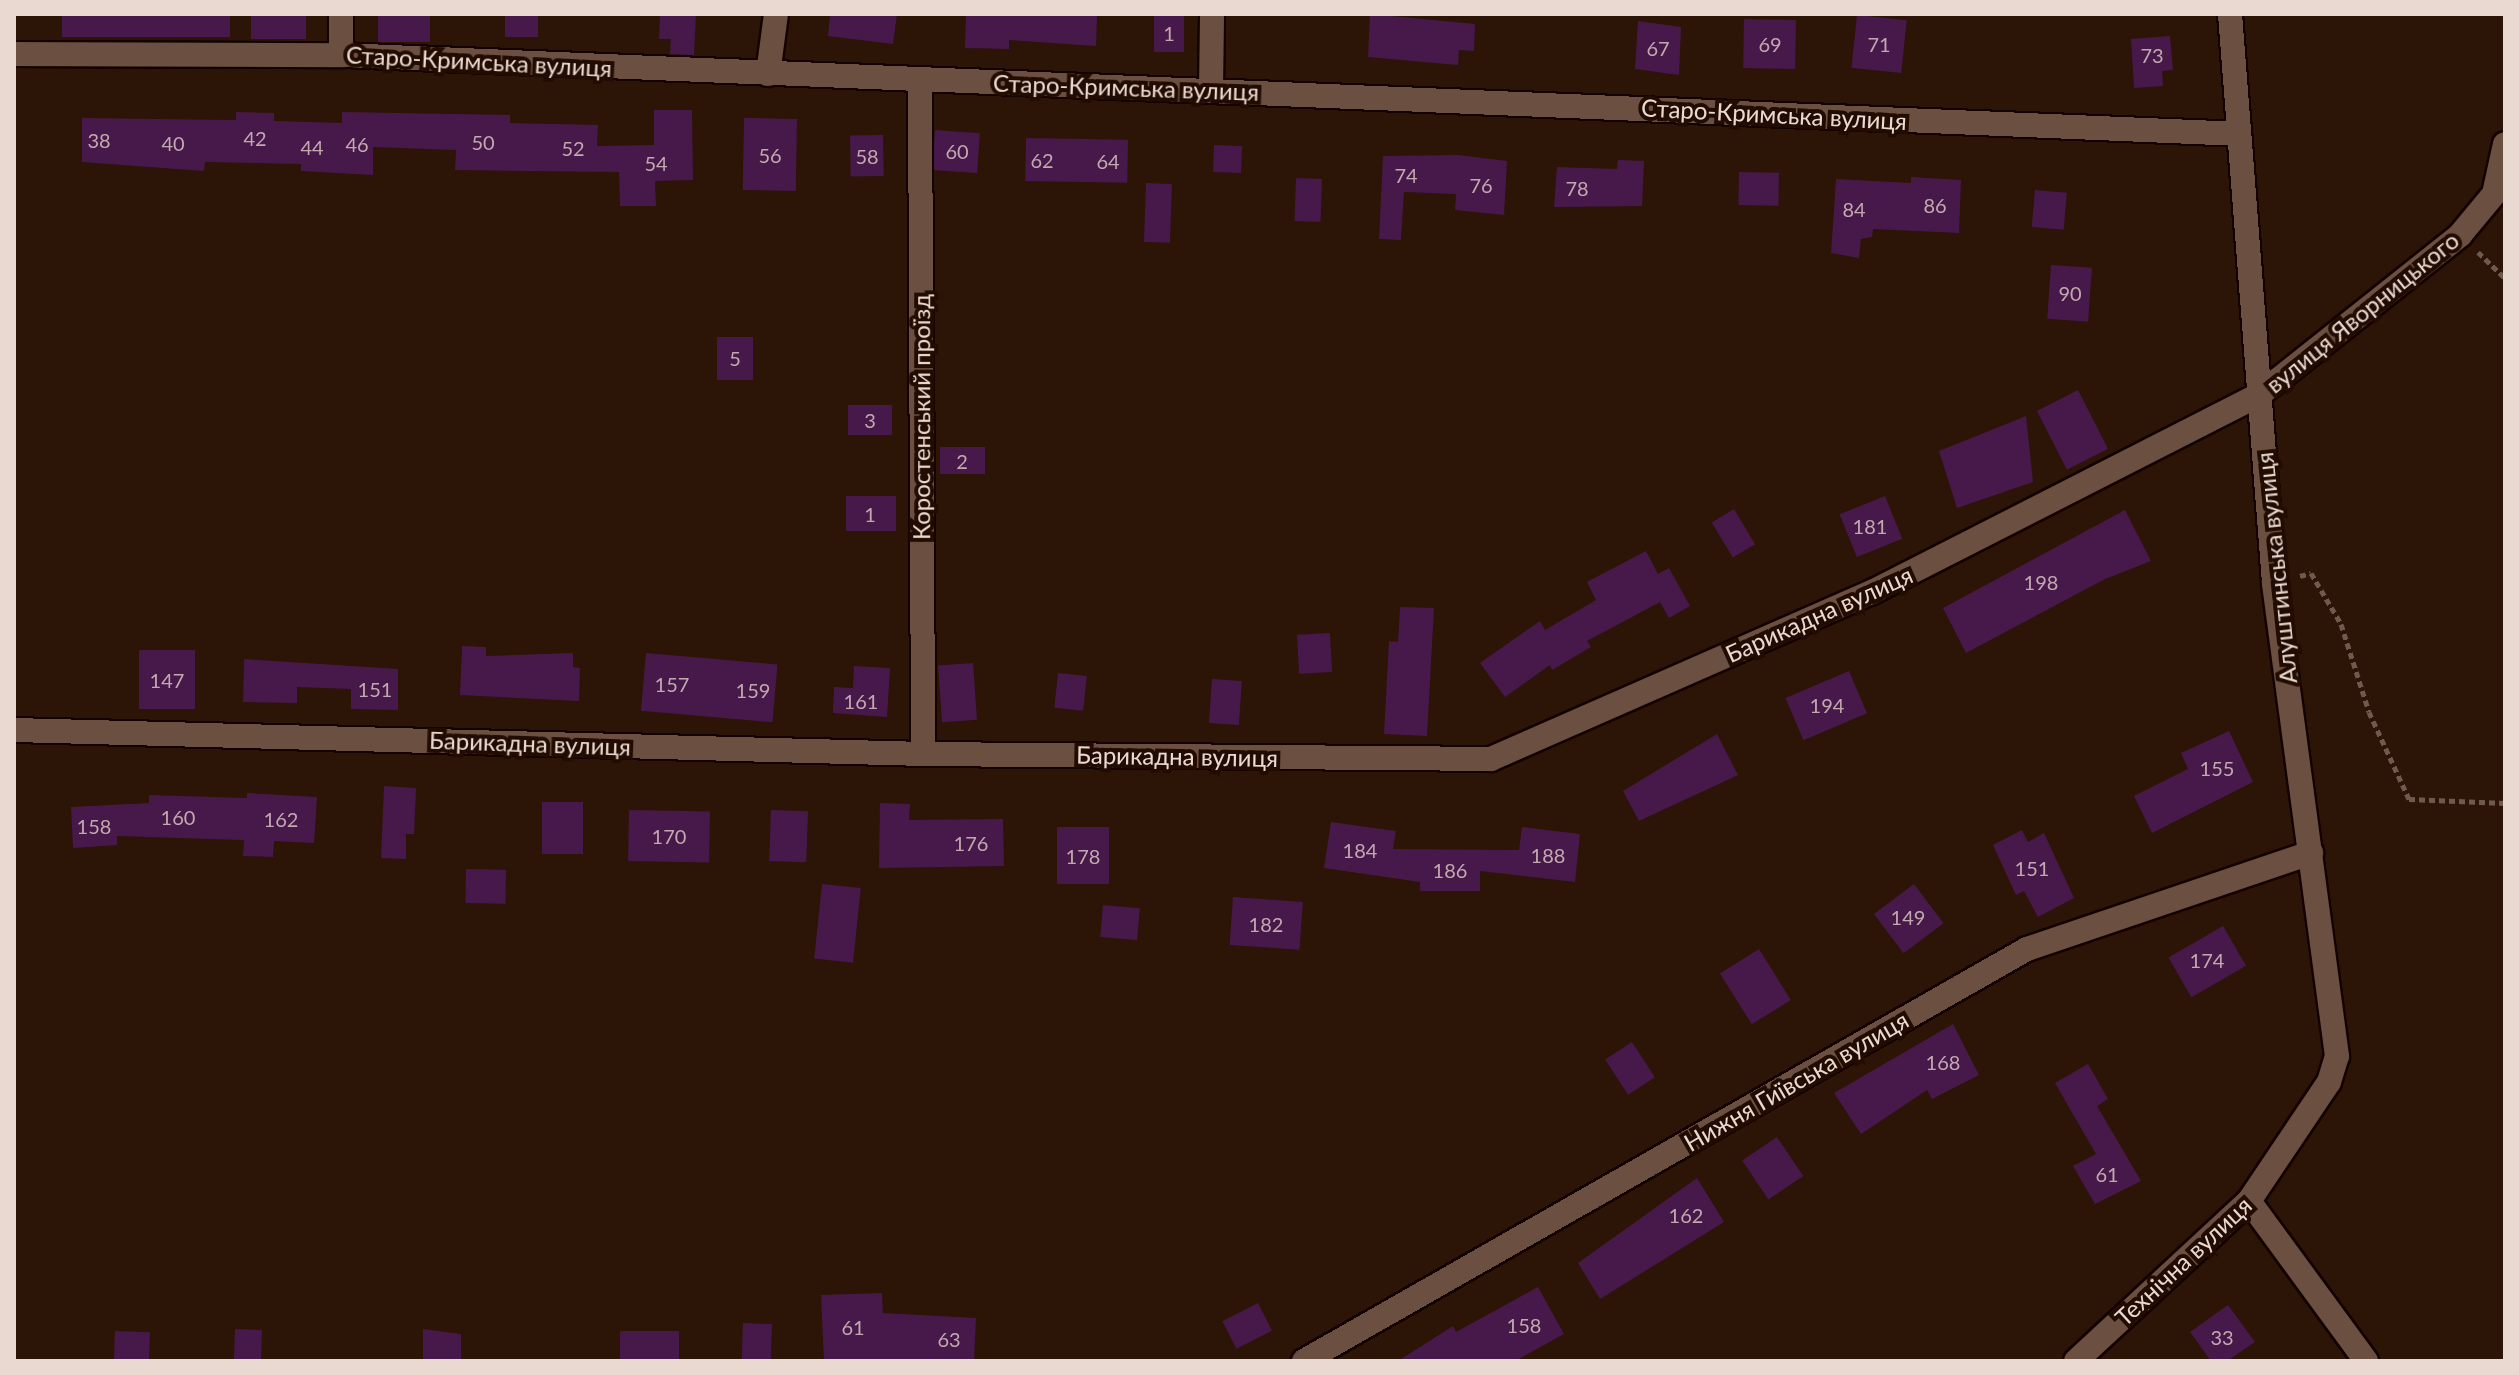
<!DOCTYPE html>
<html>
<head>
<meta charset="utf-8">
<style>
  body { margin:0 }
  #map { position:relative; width:2519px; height:1375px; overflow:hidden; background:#2c1407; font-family:Lato,sans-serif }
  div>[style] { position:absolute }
  .building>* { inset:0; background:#47194a; transform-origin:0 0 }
  .path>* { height:5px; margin-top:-2.5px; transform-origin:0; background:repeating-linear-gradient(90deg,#6f5a4e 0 6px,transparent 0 10px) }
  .roads { filter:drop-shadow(2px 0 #130200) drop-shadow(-2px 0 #130200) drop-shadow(0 2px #130200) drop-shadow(0 -2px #130200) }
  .minor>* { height:24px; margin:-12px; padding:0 12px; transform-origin:12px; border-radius:12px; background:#6b4f40 }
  span { translate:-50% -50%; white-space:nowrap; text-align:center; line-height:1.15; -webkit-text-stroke:8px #220b01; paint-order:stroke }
  .number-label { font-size:20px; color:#c1a9ae }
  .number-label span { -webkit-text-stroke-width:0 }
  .street-label { font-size:24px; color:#ead9d0 }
  .frame { position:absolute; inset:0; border:16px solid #ead9d0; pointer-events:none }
</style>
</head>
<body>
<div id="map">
  <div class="building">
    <div style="left:62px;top:14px;width:168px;height:23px"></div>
    <div style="left:251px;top:14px;width:55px;height:25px"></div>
    <div style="left:378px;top:14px;width:52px;height:28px"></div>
    <div style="left:505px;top:14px;width:33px;height:23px"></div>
    <div style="clip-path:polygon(660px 14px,696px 14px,694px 55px,670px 54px,671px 39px,659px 39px)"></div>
    <div style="clip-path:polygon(830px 14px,897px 14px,893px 44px,828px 36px)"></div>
    <div style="clip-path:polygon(966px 14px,1097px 14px,1096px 46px,1009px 40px,1009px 49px,965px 48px)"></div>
    <div style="left:1154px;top:14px;width:30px;height:38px"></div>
    <div style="clip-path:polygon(1370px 14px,1475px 24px,1474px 51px,1459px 50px,1458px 65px,1368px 57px)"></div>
    <div style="left:1857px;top:15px;width:50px;height:53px;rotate:6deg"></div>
    <div style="left:1744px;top:19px;width:52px;height:49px;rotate:1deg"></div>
    <div style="clip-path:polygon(1638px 21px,1681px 27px,1679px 75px,1635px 69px)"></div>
    <div style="clip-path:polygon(2170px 36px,2173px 70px,2162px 71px,2163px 86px,2134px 88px,2131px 39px)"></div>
    <div style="clip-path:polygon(654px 110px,692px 110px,693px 180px,655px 181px,656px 206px,620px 206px,619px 172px,455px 170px,456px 150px,373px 147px,373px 175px,301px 171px,301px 164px,205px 162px,204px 171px,82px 162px,82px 118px,236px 120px,236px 112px,274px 113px,274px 121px,342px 123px,342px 112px,510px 115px,510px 123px,598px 125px,597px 146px,654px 145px)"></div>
    <div style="left:744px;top:118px;width:53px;height:72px;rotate:1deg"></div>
    <div style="left:935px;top:130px;width:45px;height:40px;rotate:4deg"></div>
    <div style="left:883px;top:135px;width:41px;height:33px;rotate:89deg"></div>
    <div style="left:1026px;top:138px;width:102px;height:43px;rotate:1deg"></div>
    <div style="left:1214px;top:145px;width:28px;height:27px;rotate:2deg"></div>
    <div style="clip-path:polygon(1458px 155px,1507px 161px,1504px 215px,1455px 210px,1456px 194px,1404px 192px,1401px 240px,1379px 239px,1383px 156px)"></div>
    <div style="clip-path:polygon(1618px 160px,1644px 161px,1642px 206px,1554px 207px,1557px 167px,1617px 169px)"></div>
    <div style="left:1739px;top:172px;width:40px;height:33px;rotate:1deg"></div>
    <div style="clip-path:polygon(1911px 177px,1961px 180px,1959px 233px,1873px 229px,1872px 237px,1861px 239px,1859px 258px,1831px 253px,1836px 179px,1911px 183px)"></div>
    <div style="left:1296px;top:178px;width:26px;height:43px;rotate:2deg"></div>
    <div style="left:1146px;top:183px;width:26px;height:59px;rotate:2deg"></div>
    <div style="left:2035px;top:190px;width:32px;height:37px;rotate:5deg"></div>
    <div style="left:2051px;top:265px;width:41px;height:54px;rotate:4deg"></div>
    <div style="left:717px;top:337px;width:36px;height:43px"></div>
    <div style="left:2078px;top:390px;width:66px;height:46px;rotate:63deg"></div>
    <div style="left:848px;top:405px;width:44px;height:30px"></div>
    <div style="clip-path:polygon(2026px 416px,2033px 482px,1957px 508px,1939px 451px)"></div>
    <div style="left:940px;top:447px;width:45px;height:27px"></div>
    <div style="left:846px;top:496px;width:50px;height:35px"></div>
    <div style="left:1885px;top:496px;width:46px;height:49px;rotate:68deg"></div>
    <div style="left:1734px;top:509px;width:41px;height:26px;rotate:59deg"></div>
    <div style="clip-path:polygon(2125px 510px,2151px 561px,2105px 579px,1966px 653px,1943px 608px)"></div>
    <div style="clip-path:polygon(1646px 551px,1658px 574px,1669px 568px,1690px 606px,1669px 618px,1660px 602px,1587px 641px,1591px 647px,1552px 670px,1550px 665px,1505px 697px,1480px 663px,1540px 621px,1545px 630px,1596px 600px,1587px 582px)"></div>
    <div style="clip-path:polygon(1400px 607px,1434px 608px,1427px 736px,1384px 734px,1389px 641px,1398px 642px)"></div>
    <div style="left:1330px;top:633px;width:39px;height:33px;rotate:87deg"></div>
    <div style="clip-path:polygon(462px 646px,486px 647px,486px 656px,573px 653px,573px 667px,580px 668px,579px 701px,460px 695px)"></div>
    <div style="left:195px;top:650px;width:59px;height:56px;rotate:90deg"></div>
    <div style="left:646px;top:653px;width:132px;height:58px;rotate:5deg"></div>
    <div style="clip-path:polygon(244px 659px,398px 669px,398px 710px,351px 709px,351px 689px,297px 687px,297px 703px,243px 702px)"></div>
    <div style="left:973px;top:663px;width:57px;height:35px;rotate:86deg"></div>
    <div style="clip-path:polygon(854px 666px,890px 668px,887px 717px,833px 713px,834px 687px,853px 688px)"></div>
    <div style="left:1849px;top:671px;width:46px;height:69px;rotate:67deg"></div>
    <div style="left:1058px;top:673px;width:29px;height:35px;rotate:6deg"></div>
    <div style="left:1212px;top:679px;width:30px;height:44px;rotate:4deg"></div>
    <div style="clip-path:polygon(2229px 731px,2253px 782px,2152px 833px,2134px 796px,2188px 769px,2181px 753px)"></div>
    <div style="clip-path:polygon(1717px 734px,1738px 775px,1639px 821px,1623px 791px)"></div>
    <div style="clip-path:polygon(384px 786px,416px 788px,414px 834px,406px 834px,406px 859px,381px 858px)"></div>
    <div style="clip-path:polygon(247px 793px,317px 797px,314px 843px,274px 841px,273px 857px,243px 856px,244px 840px,117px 836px,117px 845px,73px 848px,71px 807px,149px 803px,149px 795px,247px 798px)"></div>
    <div style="left:542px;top:802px;width:41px;height:52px"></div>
    <div style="clip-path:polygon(880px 803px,910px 804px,909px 820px,1003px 819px,1004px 866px,879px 868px)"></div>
    <div style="left:629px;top:810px;width:81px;height:51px;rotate:1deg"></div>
    <div style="left:771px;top:810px;width:37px;height:51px;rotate:2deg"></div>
    <div style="clip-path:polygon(1331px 822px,1396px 831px,1393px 849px,1519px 850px,1522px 827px,1580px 834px,1575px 882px,1480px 871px,1480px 891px,1420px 891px,1420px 882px,1324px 868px)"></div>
    <div style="left:1109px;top:827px;width:57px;height:52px;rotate:90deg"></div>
    <div style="clip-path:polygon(2022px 830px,2028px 842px,2044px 833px,2074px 898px,2038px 917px,2024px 891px,2016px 895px,1993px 845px)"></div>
    <div style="left:466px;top:869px;width:40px;height:34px;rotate:1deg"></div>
    <div style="left:822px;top:884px;width:39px;height:75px;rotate:6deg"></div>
    <div style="left:1914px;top:884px;width:49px;height:50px;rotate:53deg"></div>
    <div style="left:1233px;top:897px;width:70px;height:48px;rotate:4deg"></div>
    <div style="left:1103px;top:905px;width:37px;height:32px;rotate:5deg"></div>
    <div style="left:2223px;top:926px;width:46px;height:63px;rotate:60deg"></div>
    <div style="left:1759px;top:949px;width:60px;height:46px;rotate:58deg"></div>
    <div style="clip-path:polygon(1953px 1024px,1979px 1075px,1932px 1099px,1927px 1090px,1861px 1134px,1834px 1093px)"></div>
    <div style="left:1632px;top:1042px;width:42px;height:32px;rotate:57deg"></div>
    <div style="clip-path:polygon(2088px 1064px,2108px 1099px,2097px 1106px,2141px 1181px,2095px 1204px,2073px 1166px,2096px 1154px,2055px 1083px)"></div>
    <div style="left:1777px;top:1137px;width:47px;height:42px;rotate:56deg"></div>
    <div style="clip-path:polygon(1697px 1178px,1724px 1222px,1600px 1299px,1578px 1263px)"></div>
    <div style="clip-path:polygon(1538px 1287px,1564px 1334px,1515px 1361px,1398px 1361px,1453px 1326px,1456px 1332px)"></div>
    <div style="clip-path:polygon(882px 1293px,883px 1313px,976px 1318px,974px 1361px,824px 1361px,821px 1295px)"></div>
    <div style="left:1258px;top:1303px;width:31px;height:40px;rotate:63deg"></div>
    <div style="clip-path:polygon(2228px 1305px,2255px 1342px,2227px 1361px,2211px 1361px,2190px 1332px)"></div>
    <div style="left:743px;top:1323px;width:29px;height:38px;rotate:2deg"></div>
    <div style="left:235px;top:1329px;width:27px;height:32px;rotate:2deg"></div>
    <div style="clip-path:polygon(423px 1329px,461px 1334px,461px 1361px,423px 1361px)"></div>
    <div style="left:115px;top:1331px;width:35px;height:30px;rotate:2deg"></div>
    <div style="left:679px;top:1331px;width:30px;height:59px;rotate:90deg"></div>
  </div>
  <div class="path">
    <div style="left:2478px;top:252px;width:37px;rotate:44deg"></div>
    <div style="left:2300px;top:576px;width:11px;rotate:-15deg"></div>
    <div style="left:2311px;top:573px;width:59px;rotate:59.5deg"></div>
    <div style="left:2341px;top:624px;width:92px;rotate:72.3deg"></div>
    <div style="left:2369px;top:712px;width:96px;rotate:65.3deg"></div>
    <div style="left:2409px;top:799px;width:96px;rotate:2.4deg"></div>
  </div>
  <div class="roads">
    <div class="minor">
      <div style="left:14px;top:54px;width:327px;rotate:0.2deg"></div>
      <div style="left:341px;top:55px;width:1899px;rotate:2.38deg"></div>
      <div style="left:341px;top:55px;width:41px;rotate:-90deg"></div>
      <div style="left:768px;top:74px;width:61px;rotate:-82.4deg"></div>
      <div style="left:920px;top:80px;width:674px;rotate:89.74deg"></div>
      <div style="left:1211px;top:89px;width:75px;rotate:-89.2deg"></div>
      <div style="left:14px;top:730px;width:909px;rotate:1.51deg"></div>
      <div style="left:923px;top:754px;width:568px;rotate:0.5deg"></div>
      <div style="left:1491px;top:759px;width:416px;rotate:-23.7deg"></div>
      <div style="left:1872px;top:592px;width:434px;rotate:-27deg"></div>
      <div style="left:2259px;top:395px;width:257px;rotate:-38.5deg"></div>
      <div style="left:2460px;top:235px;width:53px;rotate:-50.3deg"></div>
      <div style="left:2494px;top:194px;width:51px;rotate:-77.6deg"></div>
      <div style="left:2249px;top:1201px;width:198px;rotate:53.8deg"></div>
      <div style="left:1304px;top:1361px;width:832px;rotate:-29.68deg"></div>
      <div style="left:2027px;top:949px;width:300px;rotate:-18.7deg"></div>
      <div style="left:2076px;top:1361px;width:236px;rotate:-42.8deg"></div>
      <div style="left:2249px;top:1201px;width:143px;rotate:-56.1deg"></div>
      <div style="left:2329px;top:1082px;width:27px;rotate:-73deg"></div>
      <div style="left:2337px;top:1056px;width:477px;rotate:-97.6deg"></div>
      <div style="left:2274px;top:583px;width:571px;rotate:-94.42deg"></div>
    </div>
  </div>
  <div class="number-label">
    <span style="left:1169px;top:33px">1</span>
    <span style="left:1770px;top:44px">69</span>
    <span style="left:1879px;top:44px">71</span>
    <span style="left:1658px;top:48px">67</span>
    <span style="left:2152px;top:55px">73</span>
    <span style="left:255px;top:138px">42</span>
    <span style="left:99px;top:140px">38</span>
    <span style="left:483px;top:142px">50</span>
    <span style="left:173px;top:143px">40</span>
    <span style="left:357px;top:144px">46</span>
    <span style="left:312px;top:147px">44</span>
    <span style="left:573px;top:148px">52</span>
    <span style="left:957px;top:151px">60</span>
    <span style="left:770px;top:155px">56</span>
    <span style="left:867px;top:156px">58</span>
    <span style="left:1042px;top:160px">62</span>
    <span style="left:1108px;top:161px">64</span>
    <span style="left:656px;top:163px">54</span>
    <span style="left:1406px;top:175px">74</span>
    <span style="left:1481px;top:185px">76</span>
    <span style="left:1577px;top:188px">78</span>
    <span style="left:1935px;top:205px">86</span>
    <span style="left:1854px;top:209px">84</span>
    <span style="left:2070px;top:293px">90</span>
    <span style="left:735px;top:358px">5</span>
    <span style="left:870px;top:420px">3</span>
    <span style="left:962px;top:461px">2</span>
    <span style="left:870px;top:514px">1</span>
    <span style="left:1870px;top:526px">181</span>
    <span style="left:2041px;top:582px">198</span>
    <span style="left:167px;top:680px">147</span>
    <span style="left:672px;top:684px">157</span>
    <span style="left:375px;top:689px">151</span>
    <span style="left:753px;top:690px">159</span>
    <span style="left:861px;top:701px">161</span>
    <span style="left:1827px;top:705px">194</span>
    <span style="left:2217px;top:768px">155</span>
    <span style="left:178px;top:817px">160</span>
    <span style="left:281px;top:819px">162</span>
    <span style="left:94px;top:826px">158</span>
    <span style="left:669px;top:836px">170</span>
    <span style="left:971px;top:843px">176</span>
    <span style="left:1360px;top:850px">184</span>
    <span style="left:1548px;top:855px">188</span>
    <span style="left:1083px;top:856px">178</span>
    <span style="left:2032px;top:868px">151</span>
    <span style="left:1450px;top:870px">186</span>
    <span style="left:1908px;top:917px">149</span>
    <span style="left:1266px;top:924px">182</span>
    <span style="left:2207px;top:960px">174</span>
    <span style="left:1943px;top:1062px">168</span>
    <span style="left:2107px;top:1174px">61</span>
    <span style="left:1686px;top:1215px">162</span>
    <span style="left:1524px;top:1325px">158</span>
    <span style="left:853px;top:1327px">61</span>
    <span style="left:2222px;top:1337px">33</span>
    <span style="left:949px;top:1339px">63</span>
  </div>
  <div class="street-label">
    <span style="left:479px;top:61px;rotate:3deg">Старо-Кримська вулиця</span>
    <span style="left:1126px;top:87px;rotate:2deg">Старо-Кримська вулиця</span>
    <span style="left:1774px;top:114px;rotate:3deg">Старо-Кримська вулиця</span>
    <span style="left:2362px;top:312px;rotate:-39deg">вулиця Яворницького</span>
    <span style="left:921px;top:417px;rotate:-90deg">Коростенський проїзд</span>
    <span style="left:2276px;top:568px;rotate:-96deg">Алуштинська вулиця</span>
    <span style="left:1819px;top:614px;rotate:-24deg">Барикадна вулиця</span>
    <span style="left:530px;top:743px;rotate:2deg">Барикадна вулиця</span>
    <span style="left:1177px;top:756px;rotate:1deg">Барикадна вулиця</span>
    <span style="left:1796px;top:1081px;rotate:-30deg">Нижня Гиївська вулиця</span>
    <span style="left:2183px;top:1261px;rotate:-43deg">Технічна вулиця</span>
  </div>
  <div class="frame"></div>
</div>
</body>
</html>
